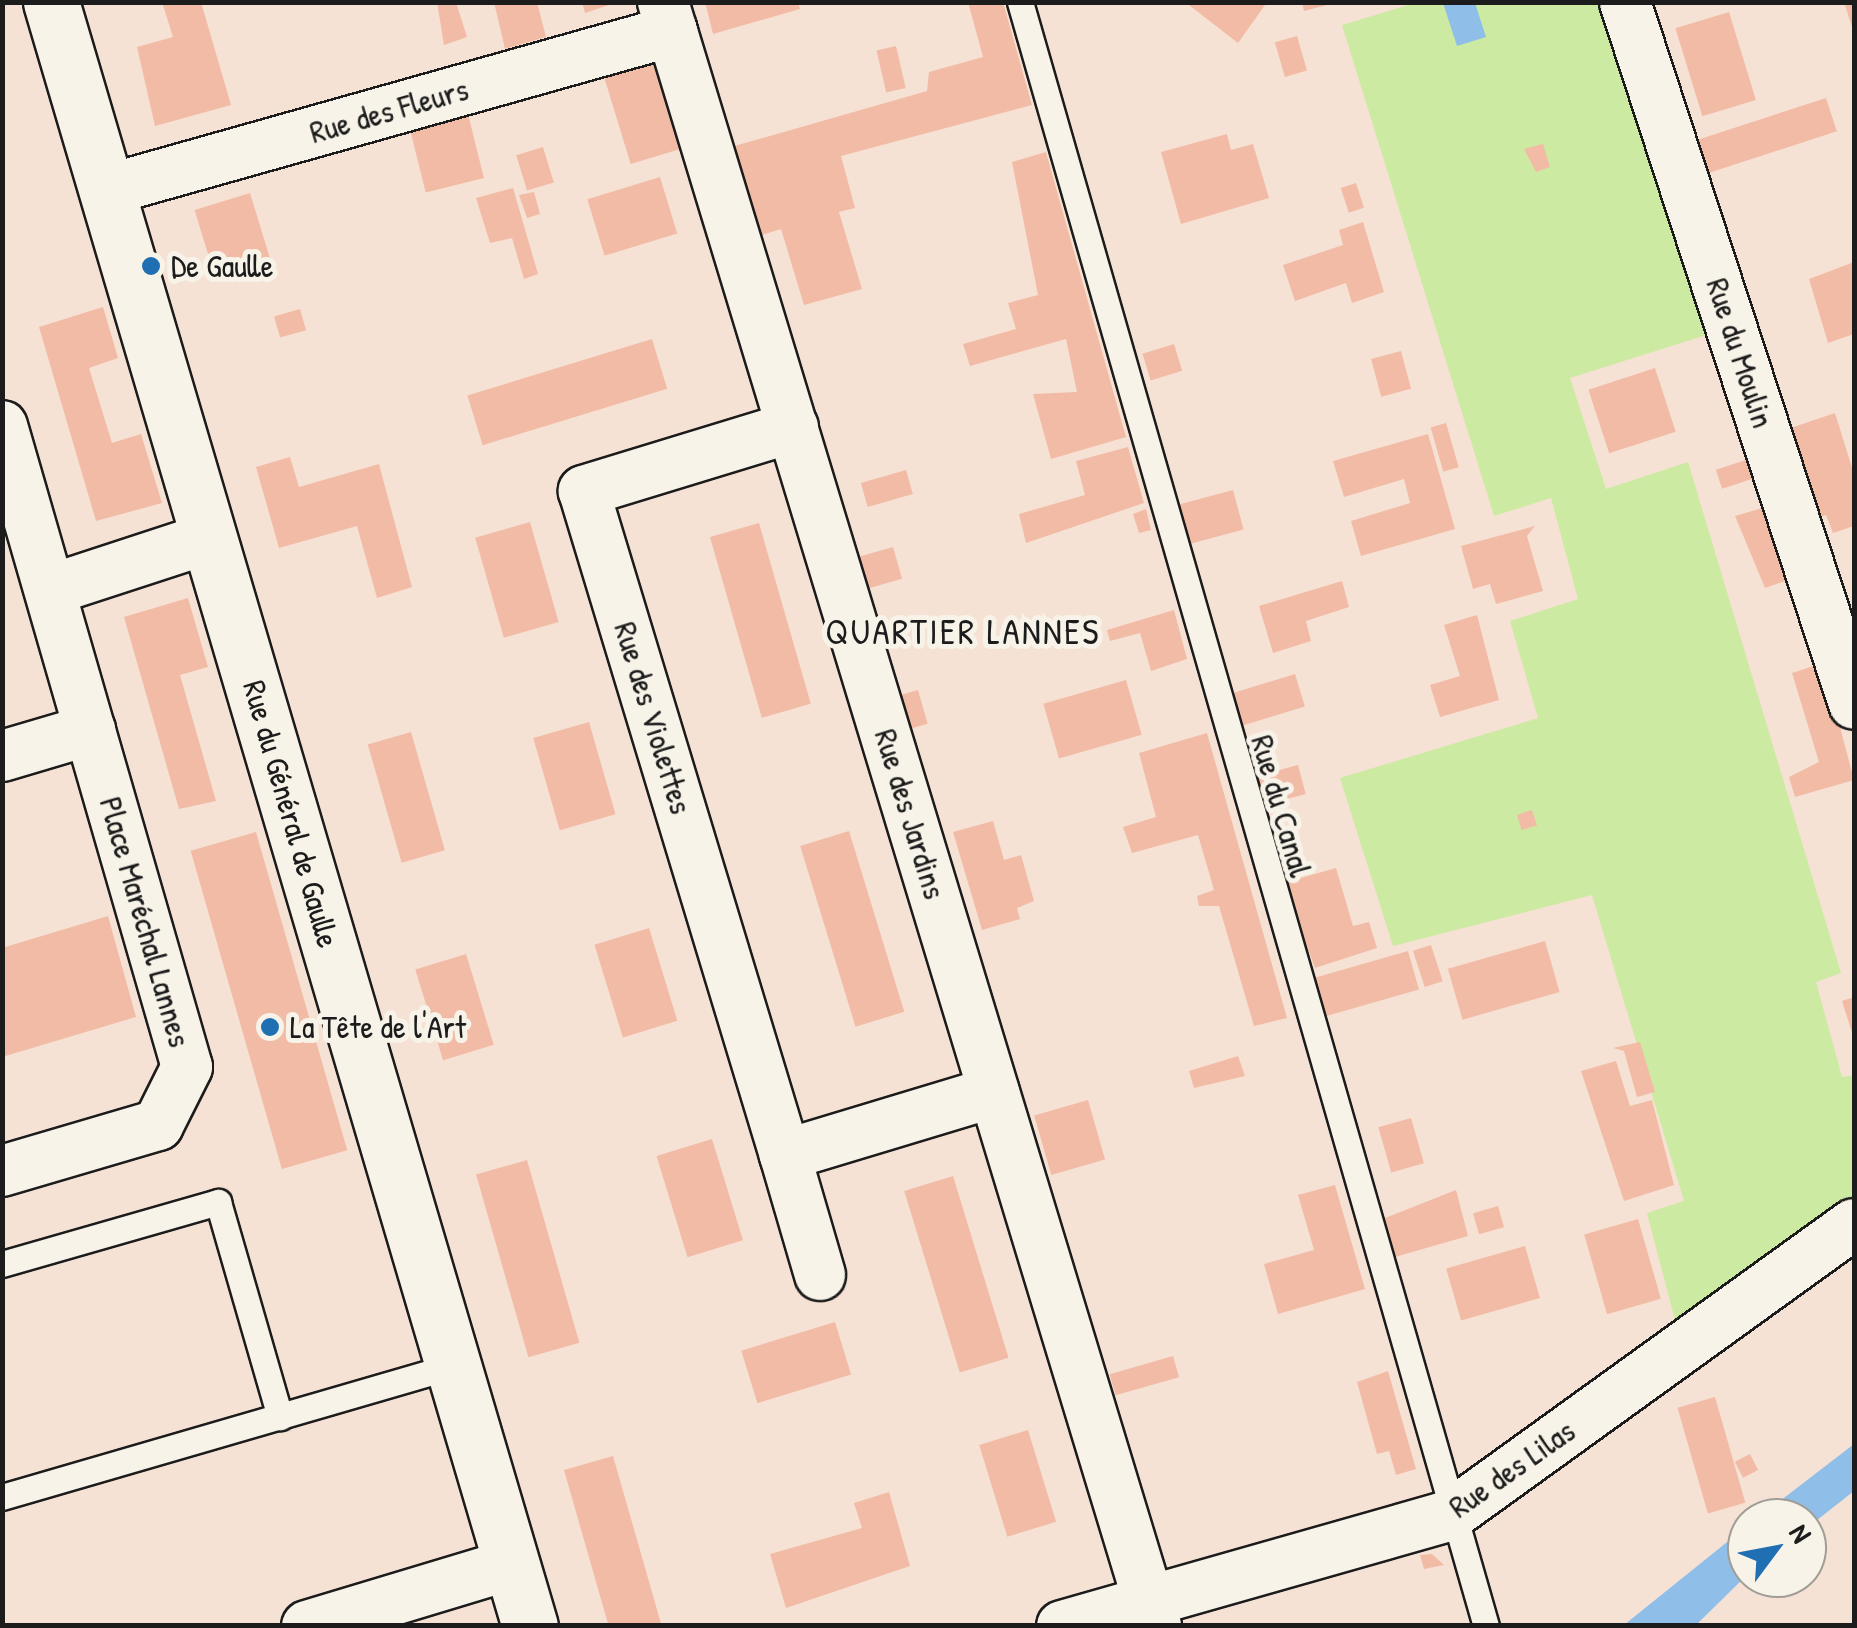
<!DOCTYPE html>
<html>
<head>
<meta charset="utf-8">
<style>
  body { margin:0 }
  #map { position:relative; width:1857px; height:1628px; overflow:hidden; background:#f6e2d4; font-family:"Patrick Hand",sans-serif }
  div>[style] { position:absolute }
  .green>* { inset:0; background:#cceaa1 }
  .water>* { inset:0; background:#8fbee9 }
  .building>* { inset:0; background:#f2bba6; transform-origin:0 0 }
  .roads { filter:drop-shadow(2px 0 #1c1c1c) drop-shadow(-2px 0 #1c1c1c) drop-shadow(0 2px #1c1c1c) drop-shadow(0 -2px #1c1c1c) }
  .service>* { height:25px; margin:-12.5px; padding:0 12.5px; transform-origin:12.5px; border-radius:12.5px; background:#f7f3e8 }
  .minor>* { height:50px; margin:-25px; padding:0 25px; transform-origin:25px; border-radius:25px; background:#f7f3e8 }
  .tertiary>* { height:55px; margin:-27.5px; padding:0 27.5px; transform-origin:27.5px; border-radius:27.5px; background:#f7f3e8 }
  .dots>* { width:28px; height:28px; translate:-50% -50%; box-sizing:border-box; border:5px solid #f7f3e8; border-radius:50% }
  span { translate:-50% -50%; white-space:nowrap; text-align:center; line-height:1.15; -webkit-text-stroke:10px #f7f3e8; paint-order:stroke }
  .street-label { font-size:32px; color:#1c1c1c }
  .poi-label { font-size:32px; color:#1c1c1c }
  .left { translate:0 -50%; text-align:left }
  .neighbourhood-label { font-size:35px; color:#1c1c1c; letter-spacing:2.5px }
  .frame { position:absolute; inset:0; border:5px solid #1c1c1c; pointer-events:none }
  .north { position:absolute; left:1727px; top:1498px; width:100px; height:100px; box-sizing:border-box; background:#f7f3e8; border:2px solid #9f9d96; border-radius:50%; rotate:58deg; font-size:28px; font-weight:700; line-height:40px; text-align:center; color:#1c1c1c }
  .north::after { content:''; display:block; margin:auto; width:35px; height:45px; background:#1f6fb2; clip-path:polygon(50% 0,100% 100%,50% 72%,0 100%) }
</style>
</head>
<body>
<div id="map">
  <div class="green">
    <div style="clip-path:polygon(1415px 3px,1609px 3px,1716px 332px,1570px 378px,1606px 489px,1688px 462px,1841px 973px,1816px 982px,1842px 1077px,1854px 1075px,1854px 1198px,1676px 1324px,1647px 1213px,1684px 1201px,1592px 895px,1393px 946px,1340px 778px,1538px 718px,1510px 621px,1578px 599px,1551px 498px,1494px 516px,1342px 25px)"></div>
  </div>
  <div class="water">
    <div style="clip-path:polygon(1443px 3px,1475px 3px,1486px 37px,1457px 46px)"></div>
    <div style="clip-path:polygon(1854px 1444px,1854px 1491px,1807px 1528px,1807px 1518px,1758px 1518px)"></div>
    <div style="clip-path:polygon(1747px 1526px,1747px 1575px,1696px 1625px,1624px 1625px)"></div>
  </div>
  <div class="building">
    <div style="clip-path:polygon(162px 2px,201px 2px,231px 105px,155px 126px,137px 47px,173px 37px)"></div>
    <div style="clip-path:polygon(437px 2px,456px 2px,467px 37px,444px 45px)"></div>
    <div style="clip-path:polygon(494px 2px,537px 2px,546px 37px,505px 49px)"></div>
    <div style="clip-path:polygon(582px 2px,614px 2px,615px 3px,585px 13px)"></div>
    <div style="clip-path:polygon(705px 2px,798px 2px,800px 9px,713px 34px)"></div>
    <div style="clip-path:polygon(968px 2px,1003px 2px,1032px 105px,841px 156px,855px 208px,839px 212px,862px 289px,804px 305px,781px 229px,759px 236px,731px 147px,927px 91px,929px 72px,983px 57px)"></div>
    <div style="clip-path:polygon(1185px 2px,1262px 2px,1265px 5px,1238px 43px)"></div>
    <div style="clip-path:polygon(1302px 2px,1330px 2px,1331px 4px,1304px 11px)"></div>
    <div style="clip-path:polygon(1844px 2px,1854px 2px,1854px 33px)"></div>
    <div style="left:1729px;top:12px;width:92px;height:56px;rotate:73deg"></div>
    <div style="left:1297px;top:36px;width:36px;height:23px;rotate:74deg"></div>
    <div style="left:896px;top:46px;width:43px;height:20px;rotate:77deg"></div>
    <div style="left:662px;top:51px;width:99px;height:63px;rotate:73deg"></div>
    <div style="left:1826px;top:98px;width:35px;height:147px;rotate:72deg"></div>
    <div style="left:468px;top:114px;width:66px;height:60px;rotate:76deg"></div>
    <div style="clip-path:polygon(1227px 134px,1231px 150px,1253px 144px,1269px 198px,1181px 224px,1161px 152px)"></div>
    <div style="clip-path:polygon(1543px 144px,1550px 167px,1536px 172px,1524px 149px)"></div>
    <div style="left:543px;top:147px;width:37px;height:28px;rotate:73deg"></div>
    <div style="clip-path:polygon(1046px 152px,1126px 437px,1051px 459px,1033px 394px,1077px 392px,1066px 339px,970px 366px,963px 344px,1016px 329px,1008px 303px,1038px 295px,1012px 162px)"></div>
    <div style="left:660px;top:177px;width:59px;height:76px;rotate:73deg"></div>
    <div style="left:1356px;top:183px;width:26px;height:16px;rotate:72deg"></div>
    <div style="clip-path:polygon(513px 188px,538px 274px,524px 279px,512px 238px,490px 243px,476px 198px)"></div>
    <div style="clip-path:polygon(534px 192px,540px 214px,527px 218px,519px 195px)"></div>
    <div style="left:250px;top:193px;width:69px;height:58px;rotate:73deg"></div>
    <div style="clip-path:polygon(1363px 222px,1384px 292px,1352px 303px,1346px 283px,1295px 301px,1283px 265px,1343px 245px,1339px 230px)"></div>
    <div style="clip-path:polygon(1854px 262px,1854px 334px,1828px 343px,1809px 279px)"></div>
    <div style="clip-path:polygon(103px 307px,118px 358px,89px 368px,112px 443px,141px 434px,162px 503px,96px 521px,39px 327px)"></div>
    <div style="left:300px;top:309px;width:22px;height:27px;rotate:74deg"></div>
    <div style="left:652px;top:339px;width:52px;height:193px;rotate:73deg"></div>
    <div style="left:1174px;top:344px;width:28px;height:33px;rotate:73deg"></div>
    <div style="left:1401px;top:351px;width:39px;height:31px;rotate:75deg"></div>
    <div style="left:1655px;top:368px;width:67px;height:70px;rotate:72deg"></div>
    <div style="clip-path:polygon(1835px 413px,1854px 474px,1854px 526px,1833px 533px,1826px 515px,1806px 522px,1776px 433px)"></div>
    <div style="left:1446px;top:423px;width:46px;height:16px;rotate:74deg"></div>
    <div style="clip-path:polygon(1428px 434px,1455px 529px,1361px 556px,1351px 521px,1410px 503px,1404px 479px,1344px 497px,1333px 461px)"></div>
    <div style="clip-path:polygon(1128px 447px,1144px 503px,1026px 543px,1019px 514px,1085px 495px,1076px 461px)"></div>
    <div style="clip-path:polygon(290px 457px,299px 487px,379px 464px,412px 587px,377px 598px,357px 526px,279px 548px,256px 467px)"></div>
    <div style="left:1752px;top:458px;width:20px;height:38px;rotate:72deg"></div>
    <div style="left:906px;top:470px;width:25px;height:47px;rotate:74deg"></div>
    <div style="left:1233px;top:490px;width:41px;height:57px;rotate:75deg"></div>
    <div style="clip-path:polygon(1769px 506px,1791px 579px,1765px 588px,1735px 516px)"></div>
    <div style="clip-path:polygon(1146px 509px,1151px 530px,1139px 533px,1133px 514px)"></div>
    <div style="left:530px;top:522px;width:104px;height:57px;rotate:74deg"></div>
    <div style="left:759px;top:523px;width:188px;height:51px;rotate:74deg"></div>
    <div style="clip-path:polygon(1535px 526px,1527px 536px,1543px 591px,1496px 604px,1490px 584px,1473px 589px,1461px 546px)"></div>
    <div style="left:893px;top:547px;width:33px;height:40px;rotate:74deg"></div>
    <div style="clip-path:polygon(1342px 581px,1349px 607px,1306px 621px,1311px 641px,1273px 653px,1259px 606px)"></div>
    <div style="clip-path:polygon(188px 598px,208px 667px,180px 675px,216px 801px,179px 809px,124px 617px)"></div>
    <div style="clip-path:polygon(1174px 610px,1187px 659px,1151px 671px,1140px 633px,1110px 641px,1107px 630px)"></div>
    <div style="clip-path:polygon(1477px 615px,1499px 700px,1440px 717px,1430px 685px,1460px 676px,1444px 625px)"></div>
    <div style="clip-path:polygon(1823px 663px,1854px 780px,1795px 797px,1789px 777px,1819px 762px,1792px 673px)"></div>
    <div style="left:1295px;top:674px;width:34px;height:65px;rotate:73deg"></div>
    <div style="left:1126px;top:680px;width:57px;height:86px;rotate:74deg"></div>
    <div style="left:918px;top:690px;width:35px;height:19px;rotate:74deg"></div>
    <div style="left:589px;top:722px;width:96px;height:58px;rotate:74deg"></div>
    <div style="left:411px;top:732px;width:123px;height:45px;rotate:74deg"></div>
    <div style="clip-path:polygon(1207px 733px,1287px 1018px,1254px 1026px,1219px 906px,1199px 906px,1197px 896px,1214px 890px,1198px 835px,1132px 853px,1123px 827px,1156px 817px,1139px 753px)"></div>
    <div style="left:1298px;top:765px;width:30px;height:46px;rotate:75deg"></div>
    <div style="left:1532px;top:810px;width:16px;height:16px;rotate:72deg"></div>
    <div style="clip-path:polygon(993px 821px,1004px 860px,1021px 855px,1034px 901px,1017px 908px,1020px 919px,982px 930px,953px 832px)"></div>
    <div style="left:849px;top:831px;width:189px;height:51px;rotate:73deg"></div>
    <div style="left:256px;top:832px;width:331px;height:68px;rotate:74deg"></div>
    <div style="clip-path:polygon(1336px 868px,1353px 926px,1369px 922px,1377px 948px,1315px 968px,1283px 883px)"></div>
    <div style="clip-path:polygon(108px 916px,136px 1017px,2px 1057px,2px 948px)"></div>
    <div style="left:649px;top:928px;width:97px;height:57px;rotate:73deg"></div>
    <div style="left:1545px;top:941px;width:53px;height:101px;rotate:74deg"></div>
    <div style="left:1431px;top:945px;width:38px;height:19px;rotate:72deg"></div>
    <div style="left:1408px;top:951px;width:40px;height:99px;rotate:74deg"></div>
    <div style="left:466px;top:954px;width:95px;height:53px;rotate:73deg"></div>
    <div style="clip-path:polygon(1854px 997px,1854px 1039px,1842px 1001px)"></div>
    <div style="clip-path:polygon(1640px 1042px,1655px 1092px,1637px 1097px,1624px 1051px,1613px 1048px)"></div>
    <div style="clip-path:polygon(1238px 1056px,1245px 1076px,1194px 1088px,1189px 1071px)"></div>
    <div style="clip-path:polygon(1616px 1061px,1630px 1106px,1652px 1100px,1674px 1185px,1624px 1201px,1581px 1071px)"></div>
    <div style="left:1088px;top:1100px;width:62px;height:56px;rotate:74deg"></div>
    <div style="left:1411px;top:1118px;width:47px;height:34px;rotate:74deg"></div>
    <div style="left:712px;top:1139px;width:106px;height:58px;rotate:73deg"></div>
    <div style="left:527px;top:1160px;width:190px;height:53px;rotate:74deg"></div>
    <div style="left:953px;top:1176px;width:190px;height:51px;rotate:73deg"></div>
    <div style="clip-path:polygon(1335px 1185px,1365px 1289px,1278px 1314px,1264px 1264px,1314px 1250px,1298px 1195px)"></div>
    <div style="clip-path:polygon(1456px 1190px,1468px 1236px,1395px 1257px,1385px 1218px)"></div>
    <div style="left:1498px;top:1206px;width:22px;height:26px;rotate:74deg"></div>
    <div style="left:1638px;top:1219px;width:83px;height:56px;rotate:74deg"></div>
    <div style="left:1525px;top:1246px;width:54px;height:82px;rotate:74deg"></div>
    <div style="left:835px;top:1322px;width:55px;height:98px;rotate:73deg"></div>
    <div style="left:1173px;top:1356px;width:22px;height:66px;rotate:74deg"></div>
    <div style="clip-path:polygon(1388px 1371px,1416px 1469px,1396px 1475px,1389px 1451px,1377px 1454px,1357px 1382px)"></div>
    <div style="left:1715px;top:1397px;width:110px;height:39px;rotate:74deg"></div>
    <div style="left:1028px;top:1430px;width:96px;height:51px;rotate:73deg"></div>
    <div style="left:1750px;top:1454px;width:18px;height:17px;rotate:63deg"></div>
    <div style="left:613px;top:1456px;width:177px;height:51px;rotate:74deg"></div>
    <div style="clip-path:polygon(889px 1492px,910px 1566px,786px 1608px,770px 1554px,862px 1528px,854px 1503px)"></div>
    <div style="clip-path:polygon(1432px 1554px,1444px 1565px,1424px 1569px,1420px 1555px)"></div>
  </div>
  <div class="roads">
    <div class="service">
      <div style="left:1020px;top:2px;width:1690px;rotate:73.99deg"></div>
      <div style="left:2px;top:1264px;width:225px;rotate:-16deg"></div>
      <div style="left:218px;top:1202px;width:224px;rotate:73.9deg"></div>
      <div style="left:2px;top:1497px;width:471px;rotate:-16.2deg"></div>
    </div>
    <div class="minor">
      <div style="left:663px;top:2px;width:1697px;rotate:73.11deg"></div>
      <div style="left:1625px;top:2px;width:738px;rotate:71.93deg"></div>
      <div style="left:107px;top:190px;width:587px;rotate:-15.72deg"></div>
      <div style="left:2px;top:426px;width:667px;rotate:73.9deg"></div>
      <div style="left:187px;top:1067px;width:65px;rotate:116.6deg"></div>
      <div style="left:158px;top:1125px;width:163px;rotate:163.6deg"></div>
      <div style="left:793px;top:427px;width:219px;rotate:163deg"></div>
      <div style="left:584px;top:491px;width:694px;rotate:73.16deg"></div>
      <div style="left:785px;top:1155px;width:218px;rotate:-16.8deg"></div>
      <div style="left:50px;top:590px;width:167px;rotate:-18.1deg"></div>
      <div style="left:2px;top:756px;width:92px;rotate:-16.5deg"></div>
      <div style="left:785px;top:1155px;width:125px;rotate:73.7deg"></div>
      <div style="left:307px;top:1626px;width:215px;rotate:-16.8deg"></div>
      <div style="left:1062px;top:1626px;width:402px;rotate:-15.9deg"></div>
      <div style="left:1449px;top:1516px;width:499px;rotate:-35.8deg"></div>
    </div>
    <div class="tertiary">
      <div style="left:51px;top:2px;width:1693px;rotate:73.57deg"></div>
    </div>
  </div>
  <div class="dots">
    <div style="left:151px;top:266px;background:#1f6fb2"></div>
    <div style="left:270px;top:1027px;background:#1f6fb2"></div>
  </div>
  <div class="street-label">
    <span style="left:389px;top:111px;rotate:-16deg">Rue des Fleurs</span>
    <span style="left:1740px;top:353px;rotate:72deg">Rue du Moulin</span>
    <span style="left:653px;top:718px;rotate:73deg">Rue des Violettes</span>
    <span style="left:1281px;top:806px;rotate:74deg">Rue du Canal</span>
    <span style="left:291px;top:814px;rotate:74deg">Rue du Général de Gaulle</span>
    <span style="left:910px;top:814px;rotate:73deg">Rue des Jardins</span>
    <span style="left:145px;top:922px;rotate:74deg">Place Maréchal Lannes</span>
    <span style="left:1512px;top:1469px;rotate:-35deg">Rue des Lilas</span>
  </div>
  <div class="poi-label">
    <span class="left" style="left:171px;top:266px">De Gaulle</span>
    <span class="left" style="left:290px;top:1027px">La Tête de l'Art</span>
  </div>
  <div class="neighbourhood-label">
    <span style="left:963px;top:632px">QUARTIER LANNES</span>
  </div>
  <div class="frame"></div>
  <div class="north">N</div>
</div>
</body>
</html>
